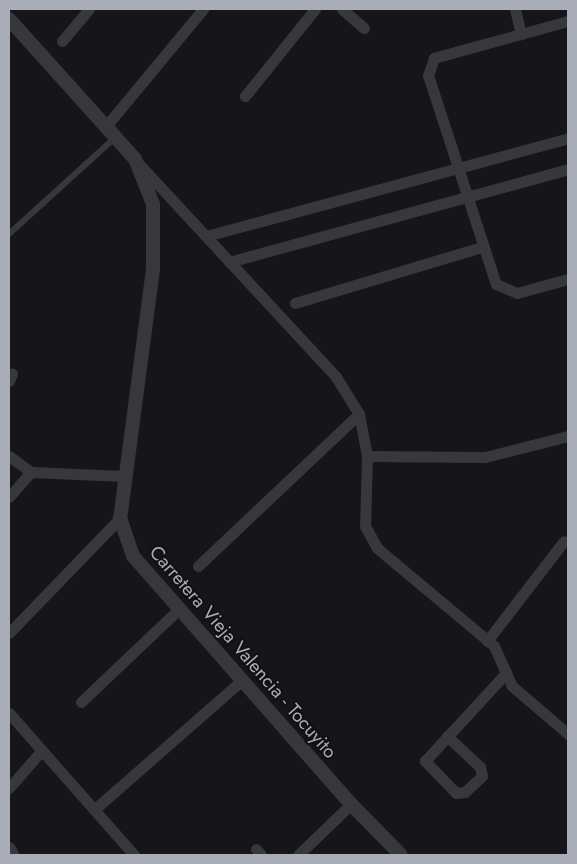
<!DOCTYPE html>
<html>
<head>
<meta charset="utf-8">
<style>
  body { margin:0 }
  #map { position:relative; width:577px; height:864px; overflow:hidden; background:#161618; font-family:Jost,sans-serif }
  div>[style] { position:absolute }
  .service>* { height:5.5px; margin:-2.75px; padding:0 2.75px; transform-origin:2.75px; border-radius:2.75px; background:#37383d }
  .minor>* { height:11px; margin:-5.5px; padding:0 5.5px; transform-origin:5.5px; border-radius:5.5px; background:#37383d }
  .tertiary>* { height:14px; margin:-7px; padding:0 7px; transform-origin:7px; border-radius:7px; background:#37383d }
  span { translate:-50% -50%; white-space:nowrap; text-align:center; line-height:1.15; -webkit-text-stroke:4px #111113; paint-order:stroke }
  .street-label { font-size:19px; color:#a8adb8 }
  .frame { position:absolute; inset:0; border:10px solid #a8adb8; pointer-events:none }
</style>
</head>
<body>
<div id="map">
  <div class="service">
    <div style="left:9px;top:234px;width:143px;rotate:-42.2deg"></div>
  </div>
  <div class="minor">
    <div style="left:342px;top:9px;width:29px;rotate:41deg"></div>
    <div style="left:515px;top:9px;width:26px;rotate:77deg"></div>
    <div style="left:568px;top:21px;width:139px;rotate:164.6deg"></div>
    <div style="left:434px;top:58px;width:18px;rotate:109deg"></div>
    <div style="left:428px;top:75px;width:220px;rotate:72deg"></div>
    <div style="left:496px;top:284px;width:23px;rotate:23deg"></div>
    <div style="left:517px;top:293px;width:53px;rotate:-15.4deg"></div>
    <div style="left:62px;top:41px;width:42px;rotate:-49.8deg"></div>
    <div style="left:245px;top:96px;width:112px;rotate:-51.2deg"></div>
    <div style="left:107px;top:125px;width:151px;rotate:-50.4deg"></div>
    <div style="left:139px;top:164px;width:290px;rotate:47.2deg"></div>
    <div style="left:336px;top:377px;width:44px;rotate:58.1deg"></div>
    <div style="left:359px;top:414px;width:43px;rotate:79.2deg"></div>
    <div style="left:367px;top:456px;width:70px;rotate:91.6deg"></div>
    <div style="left:365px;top:526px;width:25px;rotate:61deg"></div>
    <div style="left:377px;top:548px;width:153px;rotate:39.9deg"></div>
    <div style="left:494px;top:646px;width:44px;rotate:65.8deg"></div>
    <div style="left:512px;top:686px;width:74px;rotate:40.6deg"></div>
    <div style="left:206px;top:236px;width:375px;rotate:-15.1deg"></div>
    <div style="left:229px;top:262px;width:352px;rotate:-15.3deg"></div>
    <div style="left:295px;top:303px;width:195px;rotate:-16.7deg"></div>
    <div style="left:9px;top:381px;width:8px;rotate:-67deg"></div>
    <div style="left:9px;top:456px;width:27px;rotate:36deg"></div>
    <div style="left:31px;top:472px;width:92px;rotate:2.5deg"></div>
    <div style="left:367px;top:456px;width:118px;rotate:0.5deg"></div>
    <div style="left:485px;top:457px;width:86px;rotate:-14.2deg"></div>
    <div style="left:9px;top:497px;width:33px;rotate:-49deg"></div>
    <div style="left:198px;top:566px;width:221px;rotate:-43.4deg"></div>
    <div style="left:9px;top:633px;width:160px;rotate:-46deg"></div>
    <div style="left:487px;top:641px;width:126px;rotate:-52.4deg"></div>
    <div style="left:81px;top:702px;width:135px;rotate:-43.5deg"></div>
    <div style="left:9px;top:713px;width:189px;rotate:48.6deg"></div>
    <div style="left:447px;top:736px;width:45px;rotate:43.2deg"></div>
    <div style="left:480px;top:767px;width:9px;rotate:77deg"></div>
    <div style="left:482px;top:776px;width:23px;rotate:137deg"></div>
    <div style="left:465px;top:792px;width:9px;rotate:174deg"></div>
    <div style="left:456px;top:793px;width:45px;rotate:-134.1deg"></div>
    <div style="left:425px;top:761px;width:120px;rotate:-47.4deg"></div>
    <div style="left:9px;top:788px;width:50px;rotate:-49deg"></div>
    <div style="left:96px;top:808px;width:194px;rotate:-41.2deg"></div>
    <div style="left:9px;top:847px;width:9px;rotate:58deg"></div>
    <div style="left:256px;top:849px;width:8px;rotate:50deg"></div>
    <div style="left:298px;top:855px;width:74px;rotate:-43.9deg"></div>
  </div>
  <div class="tertiary">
    <div style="left:9px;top:19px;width:188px;rotate:48deg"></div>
    <div style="left:135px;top:159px;width:48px;rotate:68.2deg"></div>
    <div style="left:153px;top:204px;width:65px;rotate:90deg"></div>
    <div style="left:153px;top:269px;width:251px;rotate:97.5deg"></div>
    <div style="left:120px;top:518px;width:40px;rotate:71.1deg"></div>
    <div style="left:133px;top:556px;width:330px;rotate:48.7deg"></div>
    <div style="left:351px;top:804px;width:71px;rotate:45.6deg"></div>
  </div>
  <div class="street-label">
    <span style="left:243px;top:652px;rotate:49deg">Carretera Vieja Valencia - Tocuyito</span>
  </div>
  <div class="frame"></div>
</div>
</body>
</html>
